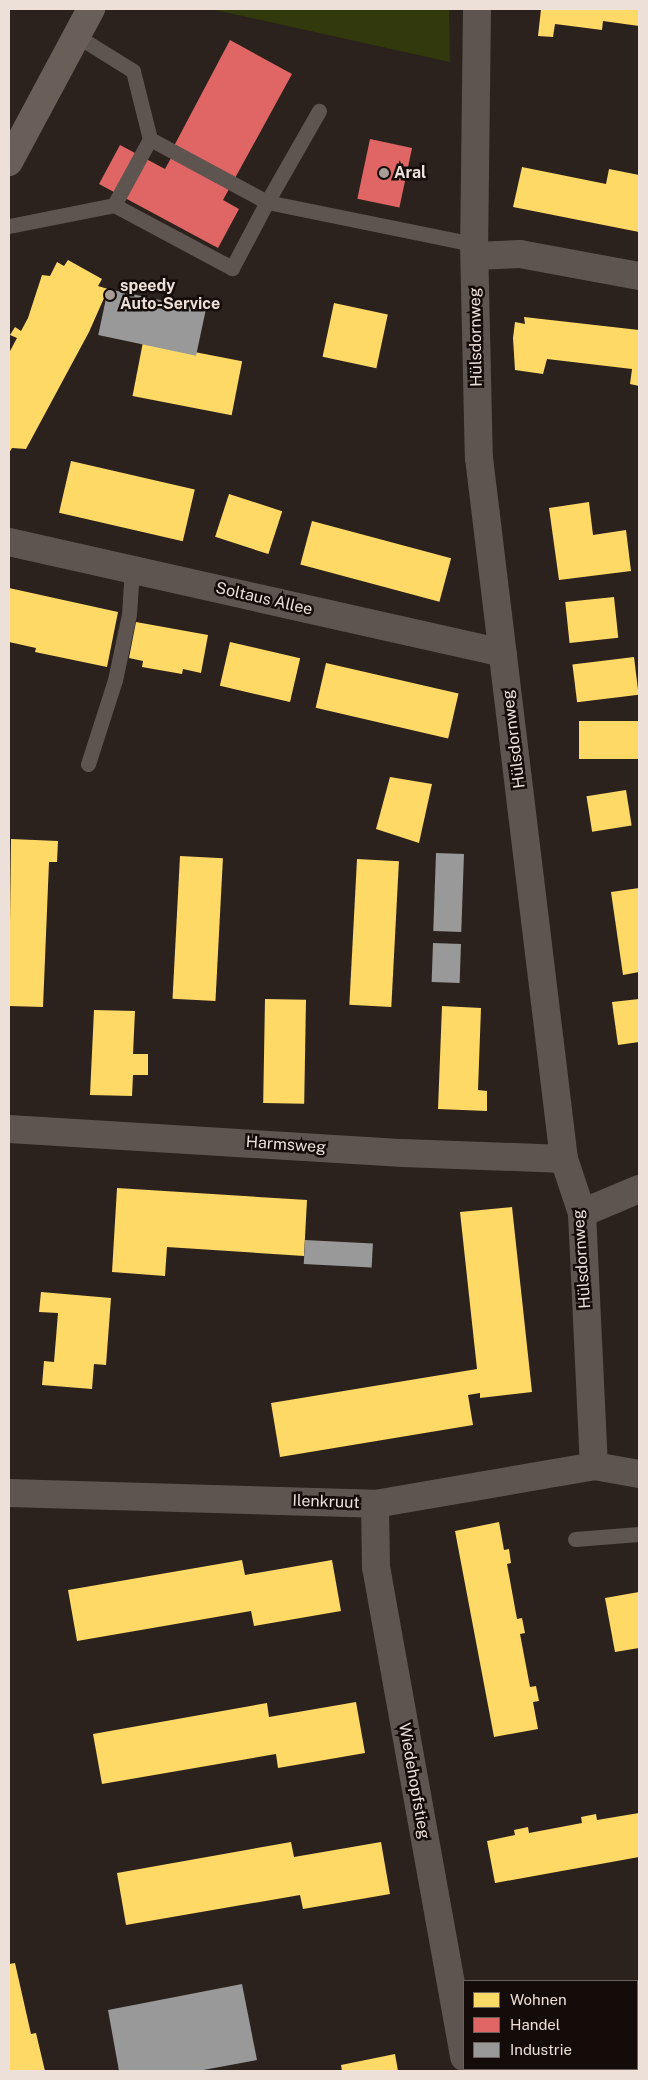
<!DOCTYPE html>
<html>
<head>
<meta charset="utf-8">
<style>
  body { margin:0 }
  #map { position:relative; width:648px; height:2080px; overflow:hidden; background:#2b221d; font-family:"Public Sans",sans-serif }
  div>[style] { position:absolute }
  .green>* { inset:0; background:#32390c }
  .homes>* { inset:0; background:#ffd966; transform-origin:0 0 }
  .shops>* { inset:0; background:#e06666; transform-origin:0 0 }
  .industry>* { inset:0; background:#999; transform-origin:0 0 }
  .lane>* { height:15px; margin:-7.5px; padding:0 7.5px; transform-origin:7.5px; border-radius:7.5px; background:#5e5550 }
  .street>* { height:28px; margin:-14px; padding:0 14px; transform-origin:14px; border-radius:14px; background:#5e5550 }
  .primary>* { height:28px; margin:-14px; padding:0 14px; transform-origin:14px; border-radius:14px; background:#6a5f58 }
  .dots>* { width:14px; height:14px; translate:-50% -50%; box-sizing:border-box; border:2px solid #140c08; border-radius:50% }
  span { translate:-50% -50%; white-space:nowrap; text-align:center; line-height:1.15; -webkit-text-stroke:5px #140c08; paint-order:stroke }
  .poi-label { font-size:16px; color:#ece0d9; font-weight:700 }
  .left { translate:0 -50%; text-align:left }
  .street-label { font-size:16px; color:#ece0d9 }
  .frame { position:absolute; inset:0; border:10px solid #ece0d9; pointer-events:none }
  .legend { position:absolute; left:463px; top:1980px; width:175px; height:90px; box-sizing:border-box; background:#140c08; border:1px solid #6a615c; margin:0; padding:6px 9px; list-style:none; font-size:15px; color:#ece0d9 }
  .legend li { display:flex; align-items:center; gap:10px; height:25px }
  .legend b { width:25px; border:1px solid #6a615c }
</style>
</head>
<body>
<div id="map">
  <div class="green">
    <div style="clip-path:polygon(211px 9px,449px 9px,450px 62px)"></div>
  </div>
  <div class="homes">
    <div style="clip-path:polygon(541px 9px,639px 9px,639px 26px,603px 21px,602px 30px,555px 24px,553px 37px,538px 36px)"></div>
    <div style="clip-path:polygon(522px 167px,606px 184px,609px 169px,639px 175px,639px 232px,513px 207px)"></div>
    <div style="clip-path:polygon(68px 260px,102px 279px,98px 286px,108px 289px,89px 332px,26px 449px,12px 448px,9px 453px,9px 353px,17px 338px,10px 335px,15px 327px,21px 331px,28px 318px,42px 275px,50px 276px,57px 262px,64px 266px)"></div>
    <div style="left:334px;top:303px;width:55px;height:55px;rotate:12deg"></div>
    <div style="clip-path:polygon(524px 317px,639px 330px,639px 386px,630px 384px,632px 369px,547px 359px,543px 374px,515px 370px,513px 338px,515px 322px,525px 324px)"></div>
    <div style="left:143px;top:342px;width:101px;height:55px;rotate:11deg"></div>
    <div style="left:71px;top:461px;width:127px;height:53px;rotate:13deg"></div>
    <div style="left:229px;top:494px;width:56px;height:45px;rotate:18deg"></div>
    <div style="clip-path:polygon(589px 502px,593px 535px,626px 530px,631px 571px,559px 580px,549px 508px)"></div>
    <div style="left:312px;top:521px;width:144px;height:45px;rotate:15deg"></div>
    <div style="clip-path:polygon(9px 588px,118px 612px,107px 667px,35px 652px,36px 648px,9px 642px)"></div>
    <div style="left:614px;top:597px;width:41px;height:49px;rotate:84deg"></div>
    <div style="clip-path:polygon(136px 622px,208px 635px,201px 673px,183px 669px,182px 674px,142px 667px,143px 661px,129px 658px)"></div>
    <div style="left:230px;top:642px;width:72px;height:45px;rotate:13deg"></div>
    <div style="left:634px;top:657px;width:38px;height:62px;rotate:83deg"></div>
    <div style="left:326px;top:663px;width:136px;height:46px;rotate:13deg"></div>
    <div style="left:639px;top:721px;width:38px;height:60px;rotate:90deg"></div>
    <div style="clip-path:polygon(390px 777px,432px 784px,419px 843px,376px 829px)"></div>
    <div style="left:626px;top:790px;width:36px;height:40px;rotate:81deg"></div>
    <div style="clip-path:polygon(11px 839px,58px 841px,57px 862px,49px 862px,43px 1007px,9px 1006px)"></div>
    <div style="left:180px;top:856px;width:43px;height:143px;rotate:3deg"></div>
    <div style="left:357px;top:859px;width:42px;height:146px;rotate:3deg"></div>
    <div style="clip-path:polygon(639px 888px,639px 972px,623px 975px,611px 892px)"></div>
    <div style="left:265px;top:999px;width:41px;height:104px;rotate:1deg"></div>
    <div style="clip-path:polygon(639px 999px,639px 1042px,618px 1045px,612px 1002px)"></div>
    <div style="clip-path:polygon(442px 1006px,481px 1008px,478px 1090px,487px 1091px,487px 1111px,438px 1109px)"></div>
    <div style="clip-path:polygon(94px 1010px,135px 1011px,133px 1054px,148px 1054px,148px 1075px,133px 1075px,132px 1096px,90px 1095px)"></div>
    <div style="clip-path:polygon(117px 1188px,307px 1200px,304px 1256px,167px 1247px,165px 1276px,112px 1272px)"></div>
    <div style="clip-path:polygon(512px 1207px,532px 1392px,480px 1398px,480px 1393px,468px 1395px,473px 1425px,280px 1457px,271px 1403px,477px 1369px,460px 1212px)"></div>
    <div style="clip-path:polygon(41px 1292px,111px 1298px,106px 1365px,94px 1364px,92px 1389px,42px 1385px,44px 1361px,54px 1362px,58px 1313px,39px 1312px)"></div>
    <div style="clip-path:polygon(499px 1522px,504px 1550px,509px 1549px,511px 1563px,507px 1564px,517px 1619px,522px 1618px,525px 1633px,520px 1634px,530px 1687px,536px 1686px,539px 1701px,533px 1702px,538px 1729px,494px 1737px,455px 1531px)"></div>
    <div style="clip-path:polygon(242px 1560px,245px 1575px,332px 1560px,341px 1611px,254px 1626px,251px 1611px,77px 1641px,68px 1590px)"></div>
    <div style="clip-path:polygon(639px 1592px,639px 1648px,615px 1652px,605px 1598px)"></div>
    <div style="clip-path:polygon(356px 1702px,365px 1753px,278px 1768px,276px 1754px,102px 1784px,93px 1734px,267px 1703px,269px 1717px)"></div>
    <div style="clip-path:polygon(639px 1813px,639px 1857px,495px 1883px,487px 1841px,515px 1835px,514px 1830px,528px 1827px,529px 1833px,582px 1823px,581px 1817px,596px 1814px,597px 1820px)"></div>
    <div style="clip-path:polygon(291px 1842px,294px 1857px,381px 1842px,390px 1894px,303px 1909px,300px 1895px,126px 1925px,117px 1873px)"></div>
    <div style="clip-path:polygon(15px 1963px,31px 2034px,36px 2033px,45px 2071px,9px 2071px,9px 1964px)"></div>
    <div style="left:637px;top:1980px;width:2px;height:45px"></div>
    <div style="clip-path:polygon(395px 2054px,398px 2071px,342px 2071px,341px 2065px)"></div>
  </div>
  <div class="shops">
    <div style="clip-path:polygon(230px 40px,292px 74px,223px 200px,239px 209px,218px 248px,99px 184px,120px 145px,165px 169px,177px 147px,174px 146px)"></div>
    <div style="left:370px;top:139px;width:43px;height:61px;rotate:12deg"></div>
  </div>
  <div class="industry">
    <div style="left:108px;top:289px;width:100px;height:47px;rotate:12deg"></div>
    <div style="left:436px;top:853px;width:28px;height:78px;rotate:2deg"></div>
    <div style="left:433px;top:943px;width:28px;height:39px;rotate:2deg"></div>
    <div style="left:305px;top:1240px;width:68px;height:24px;rotate:3deg"></div>
    <div style="clip-path:polygon(242px 1984px,257px 2060px,198px 2071px,119px 2071px,108px 2010px)"></div>
  </div>
  <div class="lane">
    <div style="left:77px;top:36px;width:66px;rotate:32deg"></div>
    <div style="left:133px;top:71px;width:70px;rotate:76deg"></div>
    <div style="left:150px;top:139px;width:75px;rotate:118.6deg"></div>
    <div style="left:150px;top:139px;width:133px;rotate:28.3deg"></div>
    <div style="left:267px;top:202px;width:105px;rotate:-60.3deg"></div>
    <div style="left:9px;top:226px;width:107px;rotate:-11.3deg"></div>
    <div style="left:114px;top:205px;width:134px;rotate:28.1deg"></div>
    <div style="left:232px;top:268px;width:75px;rotate:-62.1deg"></div>
    <div style="left:267px;top:202px;width:211px;rotate:11.5deg"></div>
    <div style="left:88px;top:764px;width:88px;rotate:-72.2deg"></div>
    <div style="left:115px;top:680px;width:67px;rotate:-78deg"></div>
    <div style="left:129px;top:614px;width:45px;rotate:-86.2deg"></div>
    <div style="left:575px;top:1539px;width:64px;rotate:-4.5deg"></div>
  </div>
  <div class="street">
    <div style="left:477px;top:9px;width:235px;rotate:90.7deg"></div>
    <div style="left:474px;top:244px;width:214px;rotate:88.7deg"></div>
    <div style="left:479px;top:458px;width:706px;rotate:83.09deg"></div>
    <div style="left:564px;top:1159px;width:57px;rotate:71.6deg"></div>
    <div style="left:582px;top:1213px;width:253px;rotate:87.3deg"></div>
    <div style="left:475px;top:256px;width:45px;rotate:-2.5deg"></div>
    <div style="left:520px;top:254px;width:121px;rotate:10.5deg"></div>
    <div style="left:9px;top:542px;width:506px;rotate:12.66deg"></div>
    <div style="left:9px;top:1129px;width:395px;rotate:3.5deg"></div>
    <div style="left:403px;top:1153px;width:161px;rotate:2.1deg"></div>
    <div style="left:582px;top:1213px;width:62px;rotate:-22.8deg"></div>
    <div style="left:9px;top:1493px;width:366px;rotate:1.7deg"></div>
    <div style="left:375px;top:1504px;width:222px;rotate:-9.8deg"></div>
    <div style="left:594px;top:1466px;width:46px;rotate:10.1deg"></div>
    <div style="left:375px;top:1504px;width:63px;rotate:89.1deg"></div>
    <div style="left:376px;top:1567px;width:498px;rotate:79.8deg"></div>
  </div>
  <div class="primary">
    <div style="left:9px;top:162px;width:174px;rotate:-61.8deg"></div>
  </div>
  <div class="dots">
    <div style="left:384px;top:173px;background:#a89e97"></div>
    <div style="left:110px;top:295px;background:#a89e97"></div>
  </div>
  <div class="poi-label">
    <span class="left" style="left:394px;top:173px">Aral</span>
    <span class="left" style="left:120px;top:295px">speedy<br>Auto-Service</span>
  </div>
  <div class="street-label">
    <span style="left:476px;top:337px;rotate:-91deg">Hülsdornweg</span>
    <span style="left:264px;top:599px;rotate:13deg">Soltaus Allee</span>
    <span style="left:514px;top:739px;rotate:-97deg">Hülsdornweg</span>
    <span style="left:286px;top:1145px;rotate:4deg">Harmsweg</span>
    <span style="left:582px;top:1259px;rotate:-94deg">Hülsdornweg</span>
    <span style="left:326px;top:1502px;rotate:2deg">Ilenkruut</span>
    <span style="left:414px;top:1781px;rotate:80deg">Wiedehopfstieg</span>
  </div>
  <div class="frame"></div>
  <ul class="legend">
  <li><b style="height:14px;background:#ffd966"></b>Wohnen</li>
  <li><b style="height:14px;background:#e06666"></b>Handel</li>
  <li><b style="height:14px;background:#999"></b>Industrie</li>
  </ul>
</div>
</body>
</html>
